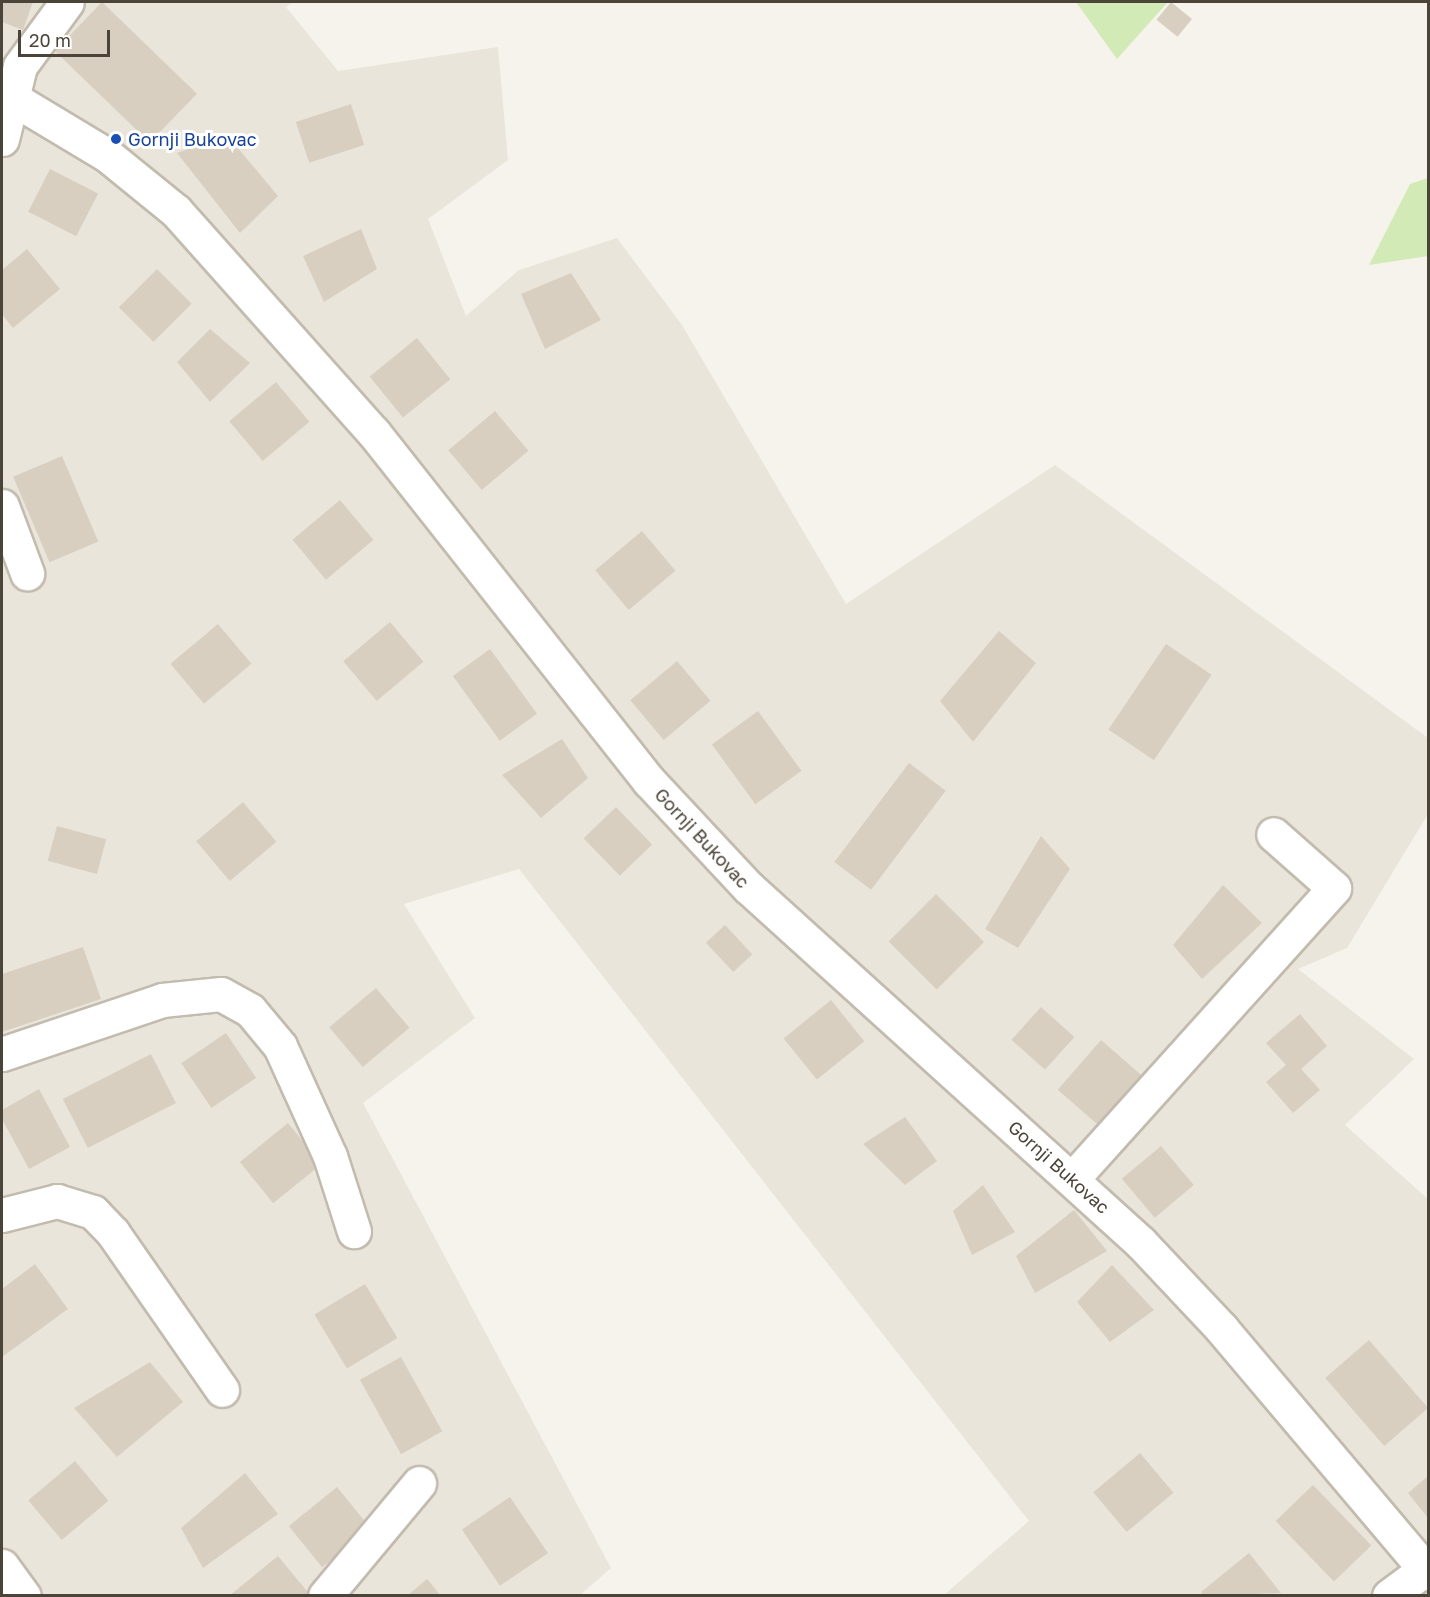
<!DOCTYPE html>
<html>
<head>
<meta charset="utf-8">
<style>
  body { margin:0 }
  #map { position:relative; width:1430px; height:1597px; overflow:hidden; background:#f6f3ec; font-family:"Golos Text",sans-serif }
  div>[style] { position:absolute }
  .residential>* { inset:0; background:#eae5da }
  .green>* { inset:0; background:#d2eab5 }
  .building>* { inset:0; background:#d8cfc1; transform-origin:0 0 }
  .roads { filter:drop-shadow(2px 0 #c2bbae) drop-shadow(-2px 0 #c2bbae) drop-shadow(0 2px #c2bbae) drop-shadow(0 -2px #c2bbae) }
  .minor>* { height:33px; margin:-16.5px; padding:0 16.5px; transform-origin:16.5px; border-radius:16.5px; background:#fff }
  .dots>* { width:16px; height:16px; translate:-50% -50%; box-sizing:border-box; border:3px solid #fff; border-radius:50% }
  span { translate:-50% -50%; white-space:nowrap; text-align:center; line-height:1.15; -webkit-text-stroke:6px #fff; paint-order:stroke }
  .transit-label { font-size:18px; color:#164399 }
  .left { translate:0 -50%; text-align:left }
  .street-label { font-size:18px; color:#4b4439 }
  .frame { position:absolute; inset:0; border:3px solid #4b4439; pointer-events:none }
  .scale { position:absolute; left:18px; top:30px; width:92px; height:27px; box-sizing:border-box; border:3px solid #4b4439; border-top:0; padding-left:8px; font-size:18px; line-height:21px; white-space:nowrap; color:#4b4439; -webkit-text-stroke:4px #fff; paint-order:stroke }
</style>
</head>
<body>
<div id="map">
  <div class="residential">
    <div style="clip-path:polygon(2px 2px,293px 2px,286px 7px,338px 71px,498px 47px,508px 160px,428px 219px,466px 316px,519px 270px,617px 238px,682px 325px,846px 604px,1055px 465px,1428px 738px,1428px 814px,1347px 948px,1298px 969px,1414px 1059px,1345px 1125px,1428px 1199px,1428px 1595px,944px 1595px,1029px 1521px,519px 869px,404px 904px,475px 1018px,363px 1103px,611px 1568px,579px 1596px,2px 1596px)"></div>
  </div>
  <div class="green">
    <div style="clip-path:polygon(1076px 2px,1168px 2px,1117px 59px)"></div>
    <div style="clip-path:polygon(1428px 178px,1428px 256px,1369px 265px,1410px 184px)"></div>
  </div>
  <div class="building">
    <div style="clip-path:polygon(2px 2px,33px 2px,23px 30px,2px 22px)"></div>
    <div style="left:102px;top:2px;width:132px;height:68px;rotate:44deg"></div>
    <div style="left:1171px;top:2px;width:27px;height:23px;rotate:39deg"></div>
    <div style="left:351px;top:104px;width:43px;height:58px;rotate:72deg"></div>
    <div style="clip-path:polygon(227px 135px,278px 196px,240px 233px,177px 153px)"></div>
    <div style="left:50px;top:169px;width:54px;height:48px;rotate:27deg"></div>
    <div style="clip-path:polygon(361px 229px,377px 269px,324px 302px,303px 256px)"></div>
    <div style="clip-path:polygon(27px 249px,60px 289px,13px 328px,2px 314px,2px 270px)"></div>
    <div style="left:157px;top:269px;width:49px;height:54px;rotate:45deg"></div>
    <div style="clip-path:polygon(571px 273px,601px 320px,545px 349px,521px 294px)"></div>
    <div style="clip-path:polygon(210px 329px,250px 363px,210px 402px,177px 362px)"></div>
    <div style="left:417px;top:338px;width:53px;height:61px;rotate:51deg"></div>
    <div style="left:276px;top:382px;width:52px;height:61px;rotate:50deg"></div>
    <div style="left:495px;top:411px;width:52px;height:61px;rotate:50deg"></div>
    <div style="left:62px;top:456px;width:93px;height:53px;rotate:67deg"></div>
    <div style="left:340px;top:500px;width:52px;height:62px;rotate:50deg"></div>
    <div style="left:642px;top:531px;width:52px;height:61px;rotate:50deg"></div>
    <div style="left:390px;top:622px;width:52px;height:61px;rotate:50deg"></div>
    <div style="left:218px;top:624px;width:52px;height:62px;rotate:50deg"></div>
    <div style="clip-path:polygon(999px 631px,1036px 663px,973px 742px,940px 701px)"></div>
    <div style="left:1166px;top:644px;width:55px;height:103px;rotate:34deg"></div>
    <div style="left:490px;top:649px;width:80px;height:46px;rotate:54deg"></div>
    <div style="left:677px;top:661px;width:52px;height:61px;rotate:50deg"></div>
    <div style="left:758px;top:711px;width:74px;height:57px;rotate:54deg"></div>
    <div style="clip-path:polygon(562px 739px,588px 778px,541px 818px,502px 775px)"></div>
    <div style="left:909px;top:763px;width:46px;height:124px;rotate:37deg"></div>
    <div style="left:243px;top:802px;width:52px;height:61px;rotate:50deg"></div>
    <div style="left:616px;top:807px;width:52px;height:45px;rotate:46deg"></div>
    <div style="left:57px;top:826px;width:51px;height:36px;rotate:15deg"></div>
    <div style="clip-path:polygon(1041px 836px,1070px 869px,1018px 948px,985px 929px)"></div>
    <div style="clip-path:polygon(1223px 885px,1262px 923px,1202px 979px,1173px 945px)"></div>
    <div style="left:936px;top:894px;width:68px;height:67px;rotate:45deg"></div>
    <div style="left:725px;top:925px;width:40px;height:26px;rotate:47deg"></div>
    <div style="clip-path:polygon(83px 947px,101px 999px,2px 1032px,2px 974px)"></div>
    <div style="left:376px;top:988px;width:52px;height:61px;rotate:50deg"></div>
    <div style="left:831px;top:1000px;width:53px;height:61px;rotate:51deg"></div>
    <div style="left:1041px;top:1007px;width:45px;height:44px;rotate:42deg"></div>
    <div style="clip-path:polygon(1300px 1014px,1327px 1046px,1301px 1069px,1320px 1090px,1293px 1113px,1266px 1082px,1286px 1065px,1266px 1043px)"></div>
    <div style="left:226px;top:1033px;width:54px;height:54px;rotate:56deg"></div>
    <div style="left:1101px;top:1040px;width:56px;height:66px;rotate:41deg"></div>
    <div style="left:151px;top:1054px;width:55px;height:99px;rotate:63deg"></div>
    <div style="clip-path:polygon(39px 1089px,70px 1147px,29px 1169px,2px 1119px,2px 1110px)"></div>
    <div style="clip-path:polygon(905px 1117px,937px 1161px,905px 1185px,863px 1144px)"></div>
    <div style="left:288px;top:1123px;width:53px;height:62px;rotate:51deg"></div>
    <div style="left:1161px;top:1146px;width:51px;height:51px;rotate:50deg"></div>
    <div style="clip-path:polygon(983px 1185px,1015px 1232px,972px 1255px,953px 1211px)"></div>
    <div style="clip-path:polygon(1074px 1210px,1107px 1251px,1035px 1293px,1016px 1256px)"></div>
    <div style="clip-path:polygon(35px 1264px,68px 1309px,2px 1357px,2px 1289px)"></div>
    <div style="clip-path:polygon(1112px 1265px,1154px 1310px,1110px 1342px,1077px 1302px)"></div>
    <div style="left:365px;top:1284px;width:63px;height:59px;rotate:59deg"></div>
    <div style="left:1369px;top:1340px;width:90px;height:58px;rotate:49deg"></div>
    <div style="left:401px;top:1357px;width:85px;height:47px;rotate:61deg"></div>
    <div style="clip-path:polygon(150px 1362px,183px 1402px,117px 1457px,74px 1408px)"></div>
    <div style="left:1140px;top:1453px;width:52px;height:61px;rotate:50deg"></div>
    <div style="left:75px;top:1461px;width:52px;height:61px;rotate:50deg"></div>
    <div style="clip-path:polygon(245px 1473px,278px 1514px,203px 1568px,181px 1528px)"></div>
    <div style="clip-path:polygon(1428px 1476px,1428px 1518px,1408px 1493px)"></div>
    <div style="left:1313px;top:1485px;width:84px;height:52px;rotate:46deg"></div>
    <div style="left:337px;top:1487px;width:53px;height:62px;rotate:51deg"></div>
    <div style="left:510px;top:1497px;width:68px;height:58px;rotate:56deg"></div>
    <div style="clip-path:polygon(1249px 1553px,1281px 1593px,1204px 1596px,1201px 1592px)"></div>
    <div style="clip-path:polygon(278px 1556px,311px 1596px,229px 1596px)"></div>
    <div style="clip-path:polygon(427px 1579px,441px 1596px,407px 1596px)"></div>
  </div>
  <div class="roads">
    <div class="minor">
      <div style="left:2px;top:92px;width:122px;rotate:31deg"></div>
      <div style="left:107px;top:155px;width:89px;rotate:39.1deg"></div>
      <div style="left:176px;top:211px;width:297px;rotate:48.3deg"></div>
      <div style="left:374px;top:433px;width:444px;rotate:51.7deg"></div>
      <div style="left:649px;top:781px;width:145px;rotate:47deg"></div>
      <div style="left:748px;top:887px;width:530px;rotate:42.17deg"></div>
      <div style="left:1141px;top:1243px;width:117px;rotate:46.7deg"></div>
      <div style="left:1221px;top:1328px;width:321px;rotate:49.8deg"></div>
      <div style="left:2px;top:139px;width:75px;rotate:-76.1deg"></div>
      <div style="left:20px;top:66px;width:79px;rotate:-53.7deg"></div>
      <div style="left:2px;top:506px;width:72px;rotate:69.5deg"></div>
      <div style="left:2px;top:1054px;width:169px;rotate:-18.6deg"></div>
      <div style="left:162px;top:1000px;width:59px;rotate:-5.8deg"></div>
      <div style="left:221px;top:994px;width:33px;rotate:29deg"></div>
      <div style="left:250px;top:1010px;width:47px;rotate:50.2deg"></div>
      <div style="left:280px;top:1046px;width:121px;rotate:65.6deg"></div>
      <div style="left:330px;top:1156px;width:79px;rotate:72.3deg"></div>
      <div style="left:1073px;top:1178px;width:390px;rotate:-48deg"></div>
      <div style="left:1334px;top:888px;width:81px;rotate:-138.5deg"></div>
      <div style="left:2px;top:1215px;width:57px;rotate:-14.3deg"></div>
      <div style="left:57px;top:1201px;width:38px;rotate:17deg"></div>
      <div style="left:93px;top:1212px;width:29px;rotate:46deg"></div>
      <div style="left:113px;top:1233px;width:191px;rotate:55.2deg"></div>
      <div style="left:2px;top:1566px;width:37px;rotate:54deg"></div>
      <div style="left:325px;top:1596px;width:147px;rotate:-50.2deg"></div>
      <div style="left:1389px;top:1596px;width:49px;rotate:-36.6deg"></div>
    </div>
  </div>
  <div class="dots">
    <div style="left:116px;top:139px;background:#1a4fb4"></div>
  </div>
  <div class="transit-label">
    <span class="left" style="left:128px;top:139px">Gornji Bukovac</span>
  </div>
  <div class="street-label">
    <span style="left:702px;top:838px;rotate:47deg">Gornji Bukovac</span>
    <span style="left:1059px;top:1167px;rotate:42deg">Gornji Bukovac</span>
  </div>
  <div class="frame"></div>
  <div class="scale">20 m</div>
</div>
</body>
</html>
